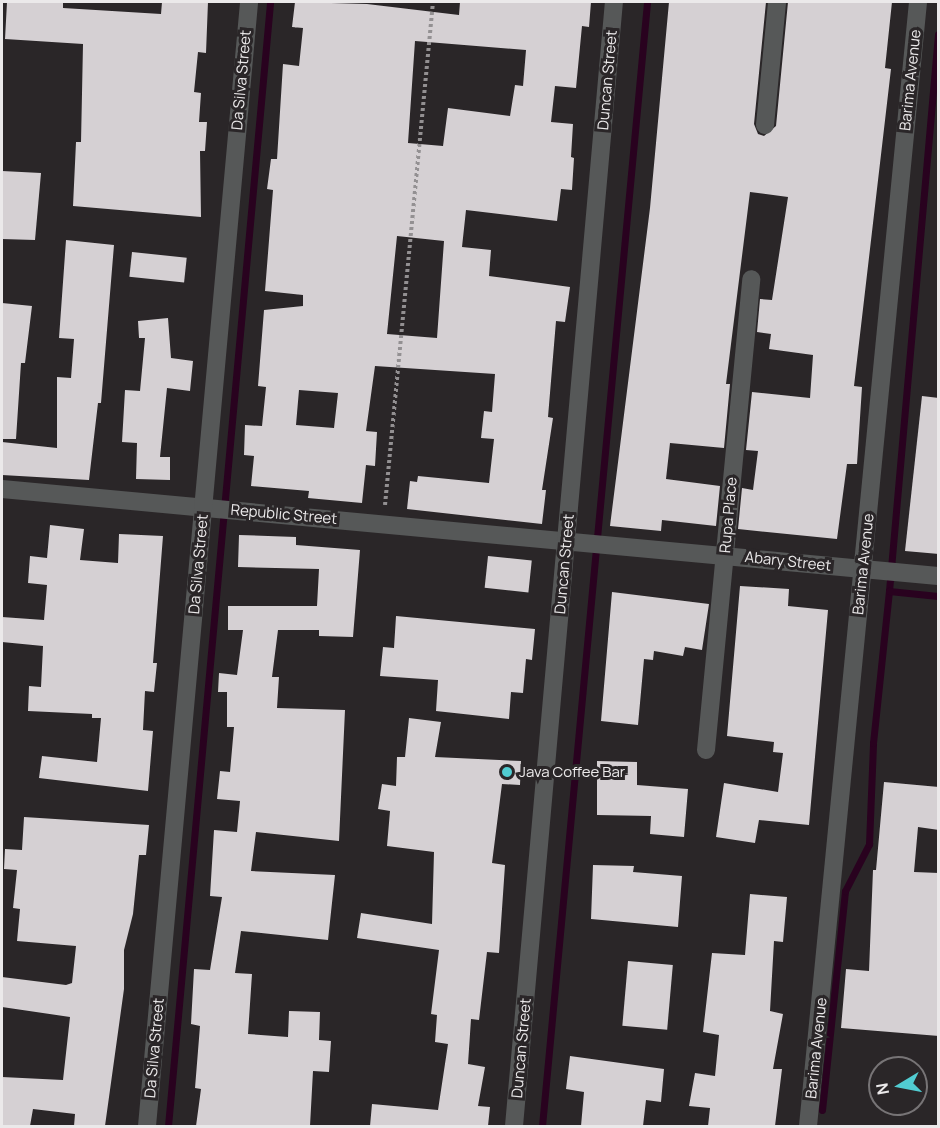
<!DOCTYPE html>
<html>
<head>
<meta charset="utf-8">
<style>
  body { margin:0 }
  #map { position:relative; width:940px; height:1128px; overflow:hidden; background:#2a2628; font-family:Manrope,sans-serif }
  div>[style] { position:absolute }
  .stream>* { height:7px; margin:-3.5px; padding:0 3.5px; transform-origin:3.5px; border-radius:3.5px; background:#29021f }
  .building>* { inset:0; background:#d5d0d3; transform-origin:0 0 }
  .path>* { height:4px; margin-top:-2px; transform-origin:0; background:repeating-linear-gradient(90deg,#939092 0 3px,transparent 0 6px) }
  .minor>* { height:18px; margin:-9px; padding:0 9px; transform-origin:9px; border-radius:9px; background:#565858 }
  .tertiary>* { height:18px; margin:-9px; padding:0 9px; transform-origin:9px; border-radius:9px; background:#565858 }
  .dots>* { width:16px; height:16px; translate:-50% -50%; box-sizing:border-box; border:3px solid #2a2628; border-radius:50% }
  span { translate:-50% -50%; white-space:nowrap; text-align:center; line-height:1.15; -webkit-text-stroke:6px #2a2628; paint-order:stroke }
  .street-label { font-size:15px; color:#ebe9ea }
  .poi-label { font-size:15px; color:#ebe9ea }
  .left { translate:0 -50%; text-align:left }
  .frame { position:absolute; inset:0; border:3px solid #ebe9ea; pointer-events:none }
  .north { position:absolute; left:868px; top:1056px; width:60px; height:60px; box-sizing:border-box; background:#2a2628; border:2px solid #777476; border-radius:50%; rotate:260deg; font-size:16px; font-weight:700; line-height:24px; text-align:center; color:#ebe9ea }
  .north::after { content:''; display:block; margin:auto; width:21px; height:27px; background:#51ccd1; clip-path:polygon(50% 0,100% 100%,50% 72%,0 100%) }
</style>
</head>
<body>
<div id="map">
  <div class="stream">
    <div style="left:889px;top:591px;width:559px;rotate:-84.97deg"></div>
    <div style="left:822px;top:1110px;width:220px;rotate:-84deg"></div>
    <div style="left:845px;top:891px;width:53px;rotate:-62.9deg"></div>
    <div style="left:869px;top:844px;width:101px;rotate:-87.7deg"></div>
    <div style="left:873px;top:743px;width:153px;rotate:-84deg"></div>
    <div style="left:889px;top:591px;width:49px;rotate:5.8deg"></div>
    <div style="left:168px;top:1126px;width:1129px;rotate:-84.81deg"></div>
    <div style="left:542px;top:1126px;width:1129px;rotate:-84.66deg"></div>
  </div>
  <div class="building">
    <div style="clip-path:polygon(7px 2px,63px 2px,63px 8px,161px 14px,162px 2px,208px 2px,206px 53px,198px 52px,194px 92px,201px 93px,199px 122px,207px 122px,205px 151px,200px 151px,201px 217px,73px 206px,76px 142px,81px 142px,83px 44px,5px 39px)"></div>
    <div style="clip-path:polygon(evenodd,295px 2px,367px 4px,459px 15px,460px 2px,591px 2px,589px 27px,582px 26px,576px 88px,555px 86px,551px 122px,573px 124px,571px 157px,574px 158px,572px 190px,561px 189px,557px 221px,466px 210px,462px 247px,491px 250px,489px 276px,570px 287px,565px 322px,556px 321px,548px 417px,553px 418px,542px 490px,546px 490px,542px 524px,407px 509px,410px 481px,417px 482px,418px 476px,489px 483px,494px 439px,481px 438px,484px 411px,492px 412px,495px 374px,375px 366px,366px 431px,377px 432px,375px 466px,366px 465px,362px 503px,308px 498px,309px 491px,251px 486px,254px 456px,244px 455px,245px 425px,262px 426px,266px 387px,258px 386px,264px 310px,303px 306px,303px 295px,265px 291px,273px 190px,267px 189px,271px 159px,277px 159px,283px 64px,299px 66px,303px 28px,292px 27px,295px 2px,415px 41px,526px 50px,523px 86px,515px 85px,510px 116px,448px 108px,443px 146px,408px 143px,415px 41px,295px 2px,397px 236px,444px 241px,437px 338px,387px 334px,397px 236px,295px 2px,299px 390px,338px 393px,334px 428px,296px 425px,299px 390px)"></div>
    <div style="clip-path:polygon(669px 2px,766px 2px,754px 124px,758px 134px,764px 136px,776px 126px,788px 2px,892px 2px,885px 68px,891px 69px,854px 386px,862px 387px,857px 464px,847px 464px,837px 539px,738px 529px,742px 488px,753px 490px,758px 451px,746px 450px,752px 392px,810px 398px,813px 355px,769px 349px,771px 334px,757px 332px,760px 299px,772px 300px,788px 197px,750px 192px,726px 384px,730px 384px,724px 448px,670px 443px,666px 479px,720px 486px,716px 526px,662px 520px,661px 531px,610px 526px,650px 208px)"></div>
    <div style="clip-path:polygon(2px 171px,41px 173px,35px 240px,2px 239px)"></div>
    <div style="clip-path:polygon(66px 240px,114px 245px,101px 403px,98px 403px,89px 480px,2px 475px,2px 442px,57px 448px,57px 377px,71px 378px,74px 339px,59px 338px)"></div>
    <div style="left:132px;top:252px;width:55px;height:25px;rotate:6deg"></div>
    <div style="clip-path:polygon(2px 303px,32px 306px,25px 363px,21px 363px,16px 439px,2px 439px)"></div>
    <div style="clip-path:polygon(168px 318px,171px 358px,193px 361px,190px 391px,167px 388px,160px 457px,170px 457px,170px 480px,136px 479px,137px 443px,122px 442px,125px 390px,140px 391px,145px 338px,139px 338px,138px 321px)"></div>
    <div style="clip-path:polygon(922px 396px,939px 398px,939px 554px,905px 551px)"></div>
    <div style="clip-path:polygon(50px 525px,84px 529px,80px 560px,118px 563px,119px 534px,163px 536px,153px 663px,157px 663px,154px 692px,145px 691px,143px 730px,153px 731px,148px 791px,39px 778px,42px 756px,97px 762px,101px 718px,92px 718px,92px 714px,28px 711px,29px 686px,41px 687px,43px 646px,2px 642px,2px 617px,44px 620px,47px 585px,28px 583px,30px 556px,47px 558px)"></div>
    <div style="clip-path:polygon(239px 535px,296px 537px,296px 545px,360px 550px,353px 637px,319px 636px,319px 630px,278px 630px,272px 677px,279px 677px,277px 708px,345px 710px,339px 841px,256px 832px,251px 871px,335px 875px,328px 940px,241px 931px,235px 973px,252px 974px,248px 1034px,288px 1037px,289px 1011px,320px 1012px,319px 1040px,331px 1041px,329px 1072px,313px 1071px,310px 1126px,196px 1126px,201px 1089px,195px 1088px,200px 1026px,191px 1024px,194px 969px,210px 970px,222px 897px,210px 896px,214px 830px,237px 832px,240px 801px,217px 799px,220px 771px,230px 772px,234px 727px,227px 727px,227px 692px,218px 692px,219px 673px,237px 675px,243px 630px,228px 630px,228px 606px,317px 606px,319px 569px,238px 567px)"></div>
    <div style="left:488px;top:556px;width:44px;height:32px;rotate:6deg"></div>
    <div style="clip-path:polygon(740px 586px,789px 589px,788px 606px,828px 610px,809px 825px,759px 820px,755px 843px,716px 837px,724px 783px,778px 792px,783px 753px,773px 752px,774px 742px,727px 736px)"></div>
    <div style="clip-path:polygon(612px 592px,709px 604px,702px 650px,685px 647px,683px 656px,654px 651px,653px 660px,644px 659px,638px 725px,601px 721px)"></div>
    <div style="clip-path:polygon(396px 616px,535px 629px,532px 660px,526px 659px,523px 693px,511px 692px,509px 719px,436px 711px,438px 680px,380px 676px,383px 647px,394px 648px)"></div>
    <div style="clip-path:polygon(409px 718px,441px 722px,435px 757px,521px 761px,520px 785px,502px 784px,492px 863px,505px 865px,499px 953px,487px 952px,479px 1020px,471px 1019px,468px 1064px,485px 1067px,478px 1106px,490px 1107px,488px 1126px,370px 1126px,372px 1104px,438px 1110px,448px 1044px,435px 1042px,437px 1015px,431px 1014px,439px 950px,357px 938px,361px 913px,432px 924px,434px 852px,387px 846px,390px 811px,378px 809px,382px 784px,396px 786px,397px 757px,405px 757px)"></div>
    <div style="clip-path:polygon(597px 761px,637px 762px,637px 785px,688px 789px,684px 837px,650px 834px,651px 816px,597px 815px)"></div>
    <div style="clip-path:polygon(884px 782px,939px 787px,939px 830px,918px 827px,914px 872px,939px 873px,939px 1036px,841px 1028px,846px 969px,869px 971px,873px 870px,876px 870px)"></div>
    <div style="clip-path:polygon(24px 817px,149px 825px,146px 855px,139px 855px,133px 914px,124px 950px,124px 989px,105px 1126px,74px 1126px,75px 1114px,33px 1109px,30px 1126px,2px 1126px,2px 1077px,63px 1080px,70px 1017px,2px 1007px,2px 977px,66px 985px,72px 983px,76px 946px,17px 941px,20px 909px,13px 908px,17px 870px,4px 869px,5px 849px,22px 850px)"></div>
    <div style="clip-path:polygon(593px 865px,634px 866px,633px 872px,682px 876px,678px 927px,591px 919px)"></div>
    <div style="clip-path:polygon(750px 894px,787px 897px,783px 942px,774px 941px,770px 1011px,783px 1014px,773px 1069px,782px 1069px,775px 1126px,708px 1126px,710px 1108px,689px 1106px,695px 1073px,715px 1076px,719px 1035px,703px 1032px,712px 953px,745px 955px)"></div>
    <div style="left:628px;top:961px;width:45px;height:65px;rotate:5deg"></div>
    <div style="clip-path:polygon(570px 1056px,664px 1069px,661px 1102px,646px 1100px,643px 1126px,581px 1126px,584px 1092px,566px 1089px)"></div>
  </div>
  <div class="path">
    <div style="left:385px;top:505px;width:505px;rotate:-84.55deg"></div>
  </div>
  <div class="minor">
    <div style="left:765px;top:125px;width:124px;rotate:-84.4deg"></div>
    <div style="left:2px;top:489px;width:940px;rotate:5.31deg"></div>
    <div style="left:706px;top:750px;width:473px;rotate:-84.5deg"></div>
    <div style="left:147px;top:1126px;width:1129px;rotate:-84.81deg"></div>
    <div style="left:808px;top:1126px;width:1129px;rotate:-84.41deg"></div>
  </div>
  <div class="tertiary">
    <div style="left:514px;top:1126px;width:1128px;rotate:-84.92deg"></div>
  </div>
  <div class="dots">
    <div style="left:507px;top:772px;background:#51ccd1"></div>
  </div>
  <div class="street-label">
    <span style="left:241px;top:80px;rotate:-85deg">Da Silva Street</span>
    <span style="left:607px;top:80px;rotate:-85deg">Duncan Street</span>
    <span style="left:910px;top:80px;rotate:-84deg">Barima Avenue</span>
    <span style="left:284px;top:514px;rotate:5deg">Republic Street</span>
    <span style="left:728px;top:515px;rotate:-85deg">Rupa Place</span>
    <span style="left:788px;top:561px;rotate:6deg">Abary Street</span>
    <span style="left:198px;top:564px;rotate:-85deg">Da Silva Street</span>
    <span style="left:564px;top:564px;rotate:-85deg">Duncan Street</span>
    <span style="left:863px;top:564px;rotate:-84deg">Barima Avenue</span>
    <span style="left:154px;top:1048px;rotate:-85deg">Da Silva Street</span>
    <span style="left:521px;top:1048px;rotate:-85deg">Duncan Street</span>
    <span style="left:816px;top:1048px;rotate:-84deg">Barima Avenue</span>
  </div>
  <div class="poi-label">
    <span class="left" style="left:519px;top:772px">Java Coffee Bar</span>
  </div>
  <div class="frame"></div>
  <div class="north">N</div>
</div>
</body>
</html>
